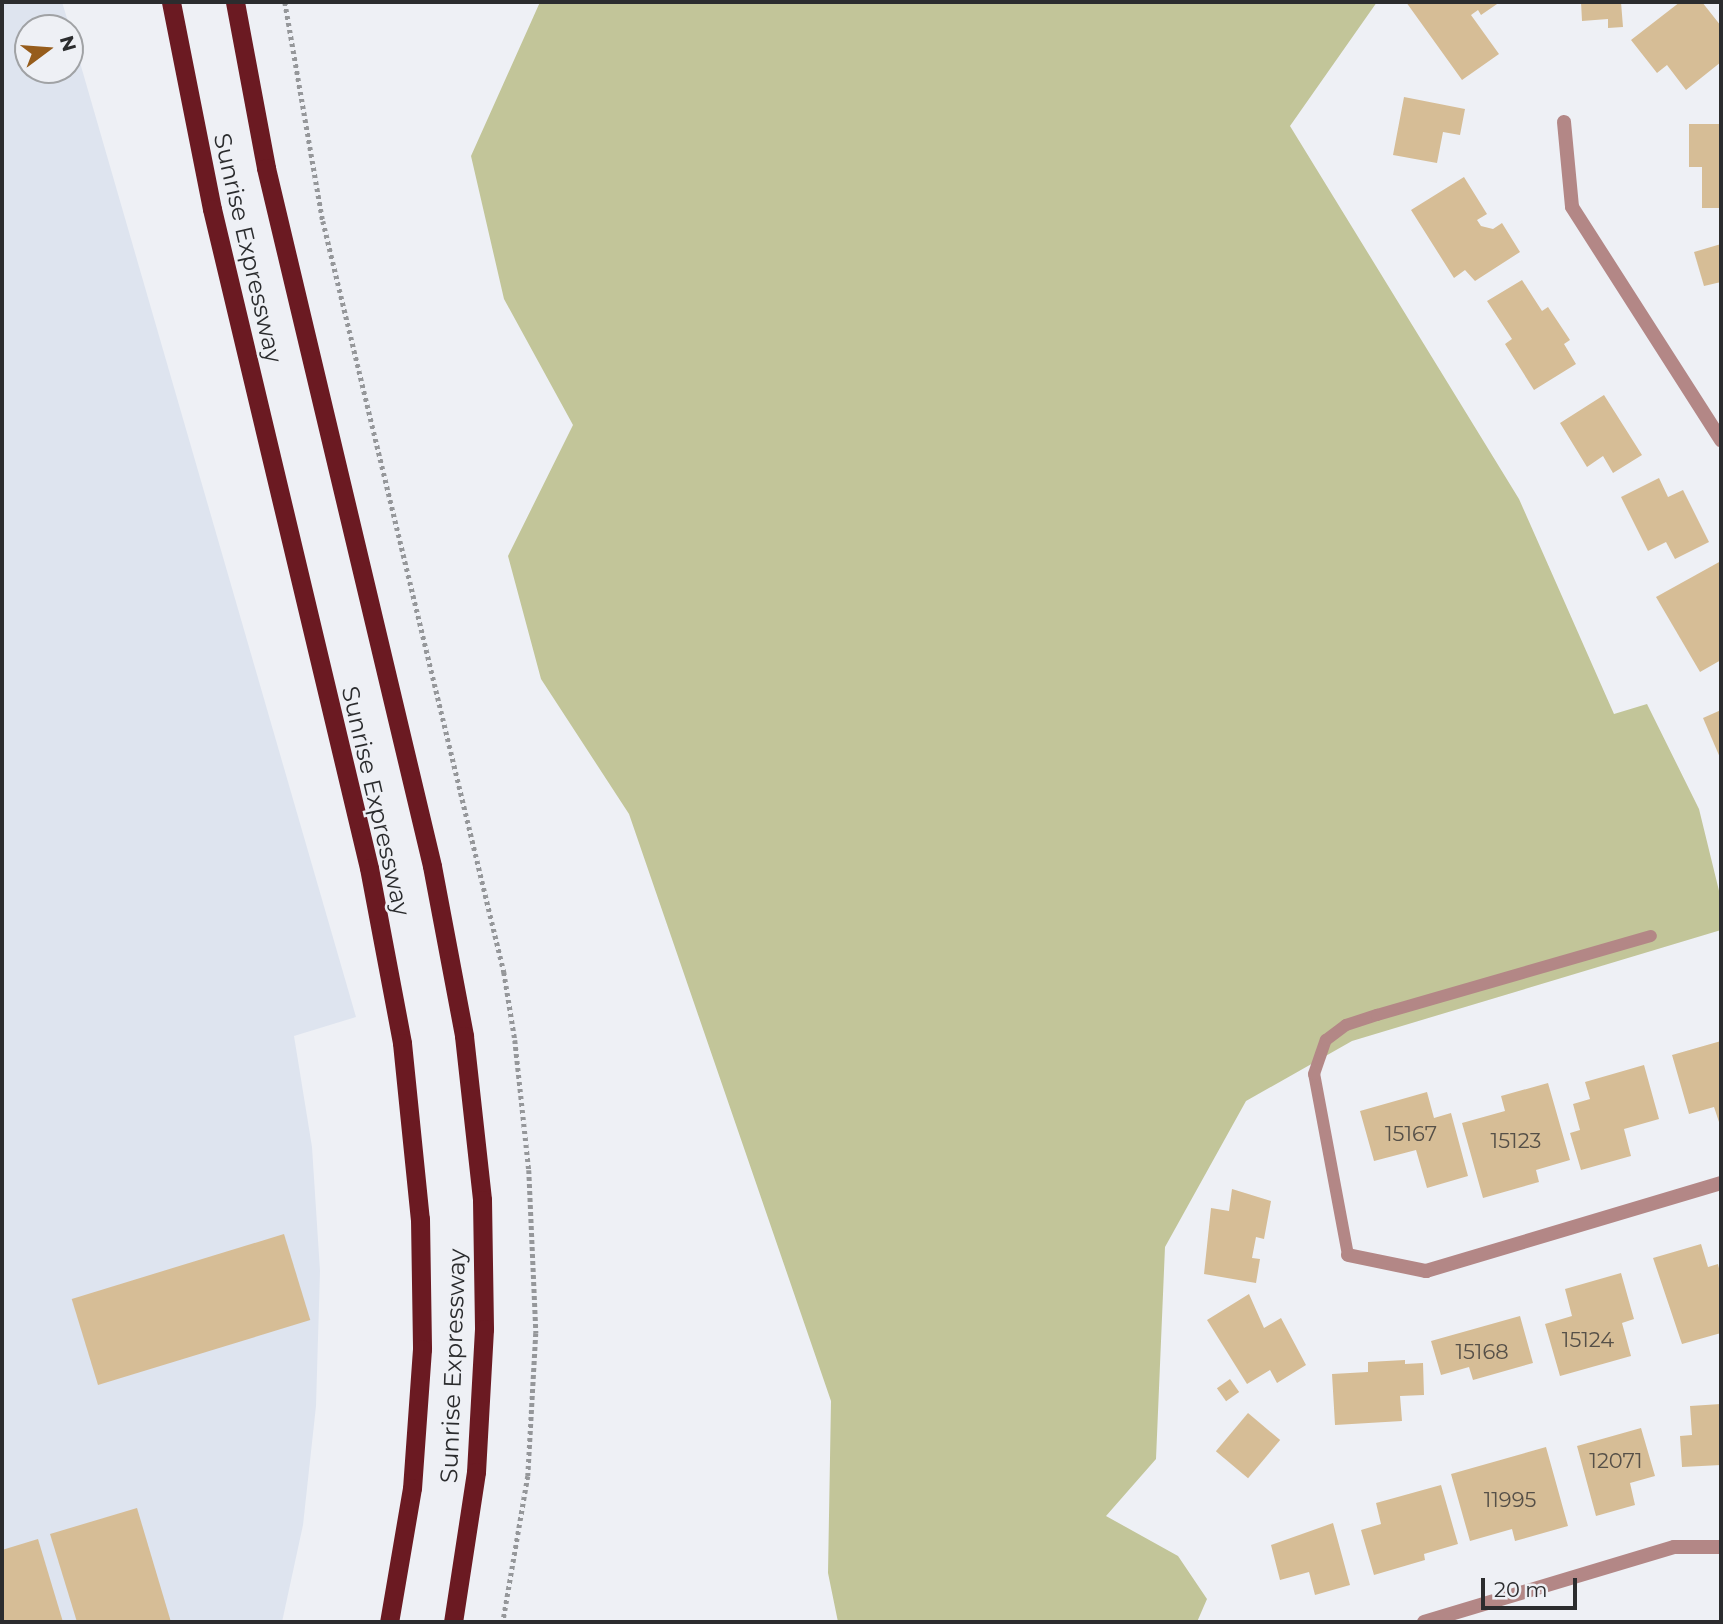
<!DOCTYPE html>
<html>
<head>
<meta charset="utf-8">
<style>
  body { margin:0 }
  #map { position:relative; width:1723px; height:1624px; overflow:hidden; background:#eef0f5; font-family:Montserrat,sans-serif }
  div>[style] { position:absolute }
  .built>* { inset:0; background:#dee4ef }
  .forest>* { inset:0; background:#c2c599 }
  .building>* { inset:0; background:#d6bd96; transform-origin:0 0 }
  .path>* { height:4.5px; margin-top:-2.25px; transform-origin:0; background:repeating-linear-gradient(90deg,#95979a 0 3.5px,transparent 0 7px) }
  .service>* { height:12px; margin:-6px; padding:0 6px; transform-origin:6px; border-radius:6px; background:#b38786 }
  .minor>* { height:14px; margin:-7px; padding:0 7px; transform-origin:7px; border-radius:7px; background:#b38786 }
  .trunk>* { height:19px; margin:-9.5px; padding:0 9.5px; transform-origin:9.5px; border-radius:9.5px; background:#6b1a22 }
  span { translate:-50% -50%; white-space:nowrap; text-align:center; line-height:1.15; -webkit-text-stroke:5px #eef0f5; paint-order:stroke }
  .number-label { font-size:21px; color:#565048 }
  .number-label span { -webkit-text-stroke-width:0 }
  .street-label { font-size:24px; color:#2b2c2e }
  .frame { position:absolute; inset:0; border:4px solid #2b2c2e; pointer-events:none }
  .north { position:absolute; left:14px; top:14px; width:70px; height:70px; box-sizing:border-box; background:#eef0f5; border:2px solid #a0a2a5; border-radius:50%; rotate:74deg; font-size:19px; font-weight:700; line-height:28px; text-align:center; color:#2b2c2e }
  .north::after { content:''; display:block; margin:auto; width:24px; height:32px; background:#965c1b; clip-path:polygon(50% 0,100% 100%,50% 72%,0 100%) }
  .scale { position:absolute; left:1481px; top:1578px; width:96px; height:32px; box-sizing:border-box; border:4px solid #2b2c2e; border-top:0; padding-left:9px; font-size:21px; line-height:24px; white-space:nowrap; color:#2b2c2e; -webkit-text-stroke:5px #eef0f5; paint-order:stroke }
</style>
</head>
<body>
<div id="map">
  <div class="built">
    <div style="clip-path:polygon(2px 2px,62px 2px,70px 28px,28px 28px,28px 70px,70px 70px,70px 28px,356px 1017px,294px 1036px,312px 1147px,320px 1271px,316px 1406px,303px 1525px,282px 1622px,2px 1622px)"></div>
  </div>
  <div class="forest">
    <div style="clip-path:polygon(540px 2px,1377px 2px,1290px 126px,1519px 499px,1614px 714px,1647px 704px,1699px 809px,1721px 899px,1721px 930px,1352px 1041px,1246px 1101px,1165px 1247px,1156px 1459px,1106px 1516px,1178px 1556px,1207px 1599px,1197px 1622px,838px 1622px,828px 1573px,831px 1401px,629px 814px,541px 679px,508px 556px,573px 425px,504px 299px,471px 156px)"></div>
  </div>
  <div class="building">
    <div style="clip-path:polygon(1406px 2px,1500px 2px,1481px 15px,1478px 10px,1471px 15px,1499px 54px,1462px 80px)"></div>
    <div style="clip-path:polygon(1581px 2px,1621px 2px,1623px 27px,1608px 28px,1608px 19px,1582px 21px)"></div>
    <div style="clip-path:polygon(1680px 2px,1702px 2px,1721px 26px,1721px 62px,1686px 90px,1667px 65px,1657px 73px,1631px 40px)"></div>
    <div style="clip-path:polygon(1404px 97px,1465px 109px,1460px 135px,1443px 132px,1437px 163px,1393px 155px)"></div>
    <div style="clip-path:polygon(1689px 124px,1721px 124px,1721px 208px,1702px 208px,1702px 167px,1689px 167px)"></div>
    <div style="clip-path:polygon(1464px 177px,1487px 214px,1477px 220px,1481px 226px,1493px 229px,1502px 223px,1520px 252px,1475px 281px,1465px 270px,1454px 278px,1411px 210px)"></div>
    <div style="clip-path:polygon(1721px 244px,1721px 282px,1704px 286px,1694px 252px)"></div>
    <div style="clip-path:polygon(1522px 280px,1542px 311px,1548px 307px,1570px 340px,1564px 344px,1576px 364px,1534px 390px,1505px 344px,1512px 339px,1487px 301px)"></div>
    <div style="clip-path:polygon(1604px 395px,1642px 455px,1613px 473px,1603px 456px,1587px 467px,1560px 423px)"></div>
    <div style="clip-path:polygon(1659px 478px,1668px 497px,1683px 490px,1709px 542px,1675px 559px,1666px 542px,1648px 551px,1621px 497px)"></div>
    <div style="clip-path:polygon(1721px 561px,1721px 660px,1700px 672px,1656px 597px)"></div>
    <div style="clip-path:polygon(1721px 710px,1721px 760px,1703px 718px)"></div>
    <div style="clip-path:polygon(1721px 1041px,1721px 1128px,1714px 1107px,1689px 1114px,1672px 1055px)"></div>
    <div style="clip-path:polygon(1644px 1065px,1659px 1119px,1624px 1129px,1631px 1156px,1581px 1170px,1570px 1133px,1580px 1130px,1573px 1104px,1590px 1099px,1585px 1082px)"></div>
    <div style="clip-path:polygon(1548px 1083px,1570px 1160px,1536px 1170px,1539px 1182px,1483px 1198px,1462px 1123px,1505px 1111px,1501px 1096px)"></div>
    <div style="clip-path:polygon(1427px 1092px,1434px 1118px,1451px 1113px,1468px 1176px,1427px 1188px,1416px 1150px,1374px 1161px,1360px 1111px)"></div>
    <div style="clip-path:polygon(1232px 1189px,1271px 1201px,1264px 1239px,1256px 1237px,1252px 1258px,1260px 1259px,1256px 1283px,1204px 1274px,1211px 1208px,1229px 1211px)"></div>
    <div style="left:284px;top:1234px;width:90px;height:222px;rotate:73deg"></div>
    <div style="clip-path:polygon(1701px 1244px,1708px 1267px,1718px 1264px,1721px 1277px,1721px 1333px,1682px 1344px,1653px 1258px)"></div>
    <div style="clip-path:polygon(1621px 1273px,1634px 1319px,1622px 1323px,1631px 1356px,1560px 1376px,1545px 1324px,1572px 1316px,1565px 1289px)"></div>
    <div style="clip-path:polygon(1249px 1294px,1264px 1328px,1281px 1318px,1306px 1365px,1277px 1383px,1270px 1370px,1247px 1384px,1207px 1320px)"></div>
    <div style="clip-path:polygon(1520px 1316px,1533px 1363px,1473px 1380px,1469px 1367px,1441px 1375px,1431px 1341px)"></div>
    <div style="clip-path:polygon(1405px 1360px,1405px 1364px,1423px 1363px,1424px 1395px,1400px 1396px,1402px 1421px,1335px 1425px,1332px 1374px,1368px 1372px,1368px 1362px)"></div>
    <div style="left:1230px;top:1379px;width:16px;height:16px;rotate:55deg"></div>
    <div style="clip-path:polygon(1721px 1404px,1721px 1465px,1682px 1467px,1680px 1436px,1692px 1435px,1690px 1406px)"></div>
    <div style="left:1248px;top:1413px;width:42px;height:50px;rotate:40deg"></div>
    <div style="clip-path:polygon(1641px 1428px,1655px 1476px,1630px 1483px,1635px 1505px,1596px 1516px,1577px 1446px)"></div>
    <div style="clip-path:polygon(1546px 1447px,1568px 1526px,1515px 1541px,1512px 1529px,1470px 1541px,1451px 1474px)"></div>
    <div style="clip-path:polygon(1441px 1485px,1458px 1544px,1424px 1554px,1425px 1560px,1374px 1575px,1361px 1530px,1381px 1524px,1376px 1503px)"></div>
    <div style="clip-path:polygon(137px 1508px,171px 1622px,77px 1622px,50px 1534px)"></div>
    <div style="clip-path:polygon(1333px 1523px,1350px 1585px,1315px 1595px,1309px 1572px,1280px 1580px,1271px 1545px)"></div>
    <div style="clip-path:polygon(38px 1539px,63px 1622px,2px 1622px,2px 1550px)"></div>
  </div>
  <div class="path">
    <div style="left:285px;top:2px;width:222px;rotate:80.2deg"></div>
    <div style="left:323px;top:221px;width:773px;rotate:76.45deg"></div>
    <div style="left:504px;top:972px;width:69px;rotate:80.8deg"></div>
    <div style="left:515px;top:1040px;width:131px;rotate:83.9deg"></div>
    <div style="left:529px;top:1170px;width:163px;rotate:87.5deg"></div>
    <div style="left:536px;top:1333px;width:143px;rotate:93.2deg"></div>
    <div style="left:528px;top:1476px;width:148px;rotate:99.7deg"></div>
  </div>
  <div class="service">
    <div style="left:1348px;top:1255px;width:184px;rotate:-100.6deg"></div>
    <div style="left:1314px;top:1074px;width:36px;rotate:-71deg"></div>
    <div style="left:1326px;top:1040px;width:25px;rotate:-37deg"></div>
    <div style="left:1346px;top:1025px;width:33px;rotate:-18deg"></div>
    <div style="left:1377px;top:1015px;width:285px;rotate:-16.1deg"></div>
  </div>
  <div class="minor">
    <div style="left:1564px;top:122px;width:85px;rotate:84.6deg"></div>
    <div style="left:1572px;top:207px;width:277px;rotate:57.4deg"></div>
    <div style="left:1348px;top:1255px;width:80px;rotate:11.6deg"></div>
    <div style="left:1426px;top:1271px;width:308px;rotate:-16.6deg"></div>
    <div style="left:1424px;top:1622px;width:261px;rotate:-16.7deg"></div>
    <div style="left:1674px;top:1547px;width:47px"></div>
  </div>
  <div class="trunk">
    <div style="left:171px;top:2px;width:211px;rotate:78.8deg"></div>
    <div style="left:212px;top:209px;width:677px;rotate:76.6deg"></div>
    <div style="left:369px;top:868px;width:178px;rotate:79.3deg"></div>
    <div style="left:402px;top:1043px;width:177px;rotate:84.2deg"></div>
    <div style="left:420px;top:1219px;width:130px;rotate:89.1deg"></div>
    <div style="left:422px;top:1349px;width:139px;rotate:94.1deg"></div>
    <div style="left:412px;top:1488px;width:136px;rotate:99.7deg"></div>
    <div style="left:235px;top:2px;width:169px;rotate:79.4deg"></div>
    <div style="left:266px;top:168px;width:717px;rotate:76.62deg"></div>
    <div style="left:432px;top:866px;width:173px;rotate:79.3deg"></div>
    <div style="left:464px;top:1036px;width:165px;rotate:83.7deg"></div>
    <div style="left:482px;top:1200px;width:129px;rotate:89.1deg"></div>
    <div style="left:484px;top:1329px;width:143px;rotate:93.2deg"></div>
    <div style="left:476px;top:1472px;width:152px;rotate:98.7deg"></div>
  </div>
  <div class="number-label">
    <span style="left:1411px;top:1134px">15167</span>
    <span style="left:1516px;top:1141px">15123</span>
    <span style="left:1588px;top:1340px">15124</span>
    <span style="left:1482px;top:1352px">15168</span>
    <span style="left:1616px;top:1461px">12071</span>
    <span style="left:1510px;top:1500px">11995</span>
  </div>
  <div class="street-label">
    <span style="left:248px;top:248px;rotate:77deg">Sunrise Expressway</span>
    <span style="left:376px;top:801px;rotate:77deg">Sunrise Expressway</span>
    <span style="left:453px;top:1366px;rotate:-88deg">Sunrise Expressway</span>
  </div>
  <div class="frame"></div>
  <div class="north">N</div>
  <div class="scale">20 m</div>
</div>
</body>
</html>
